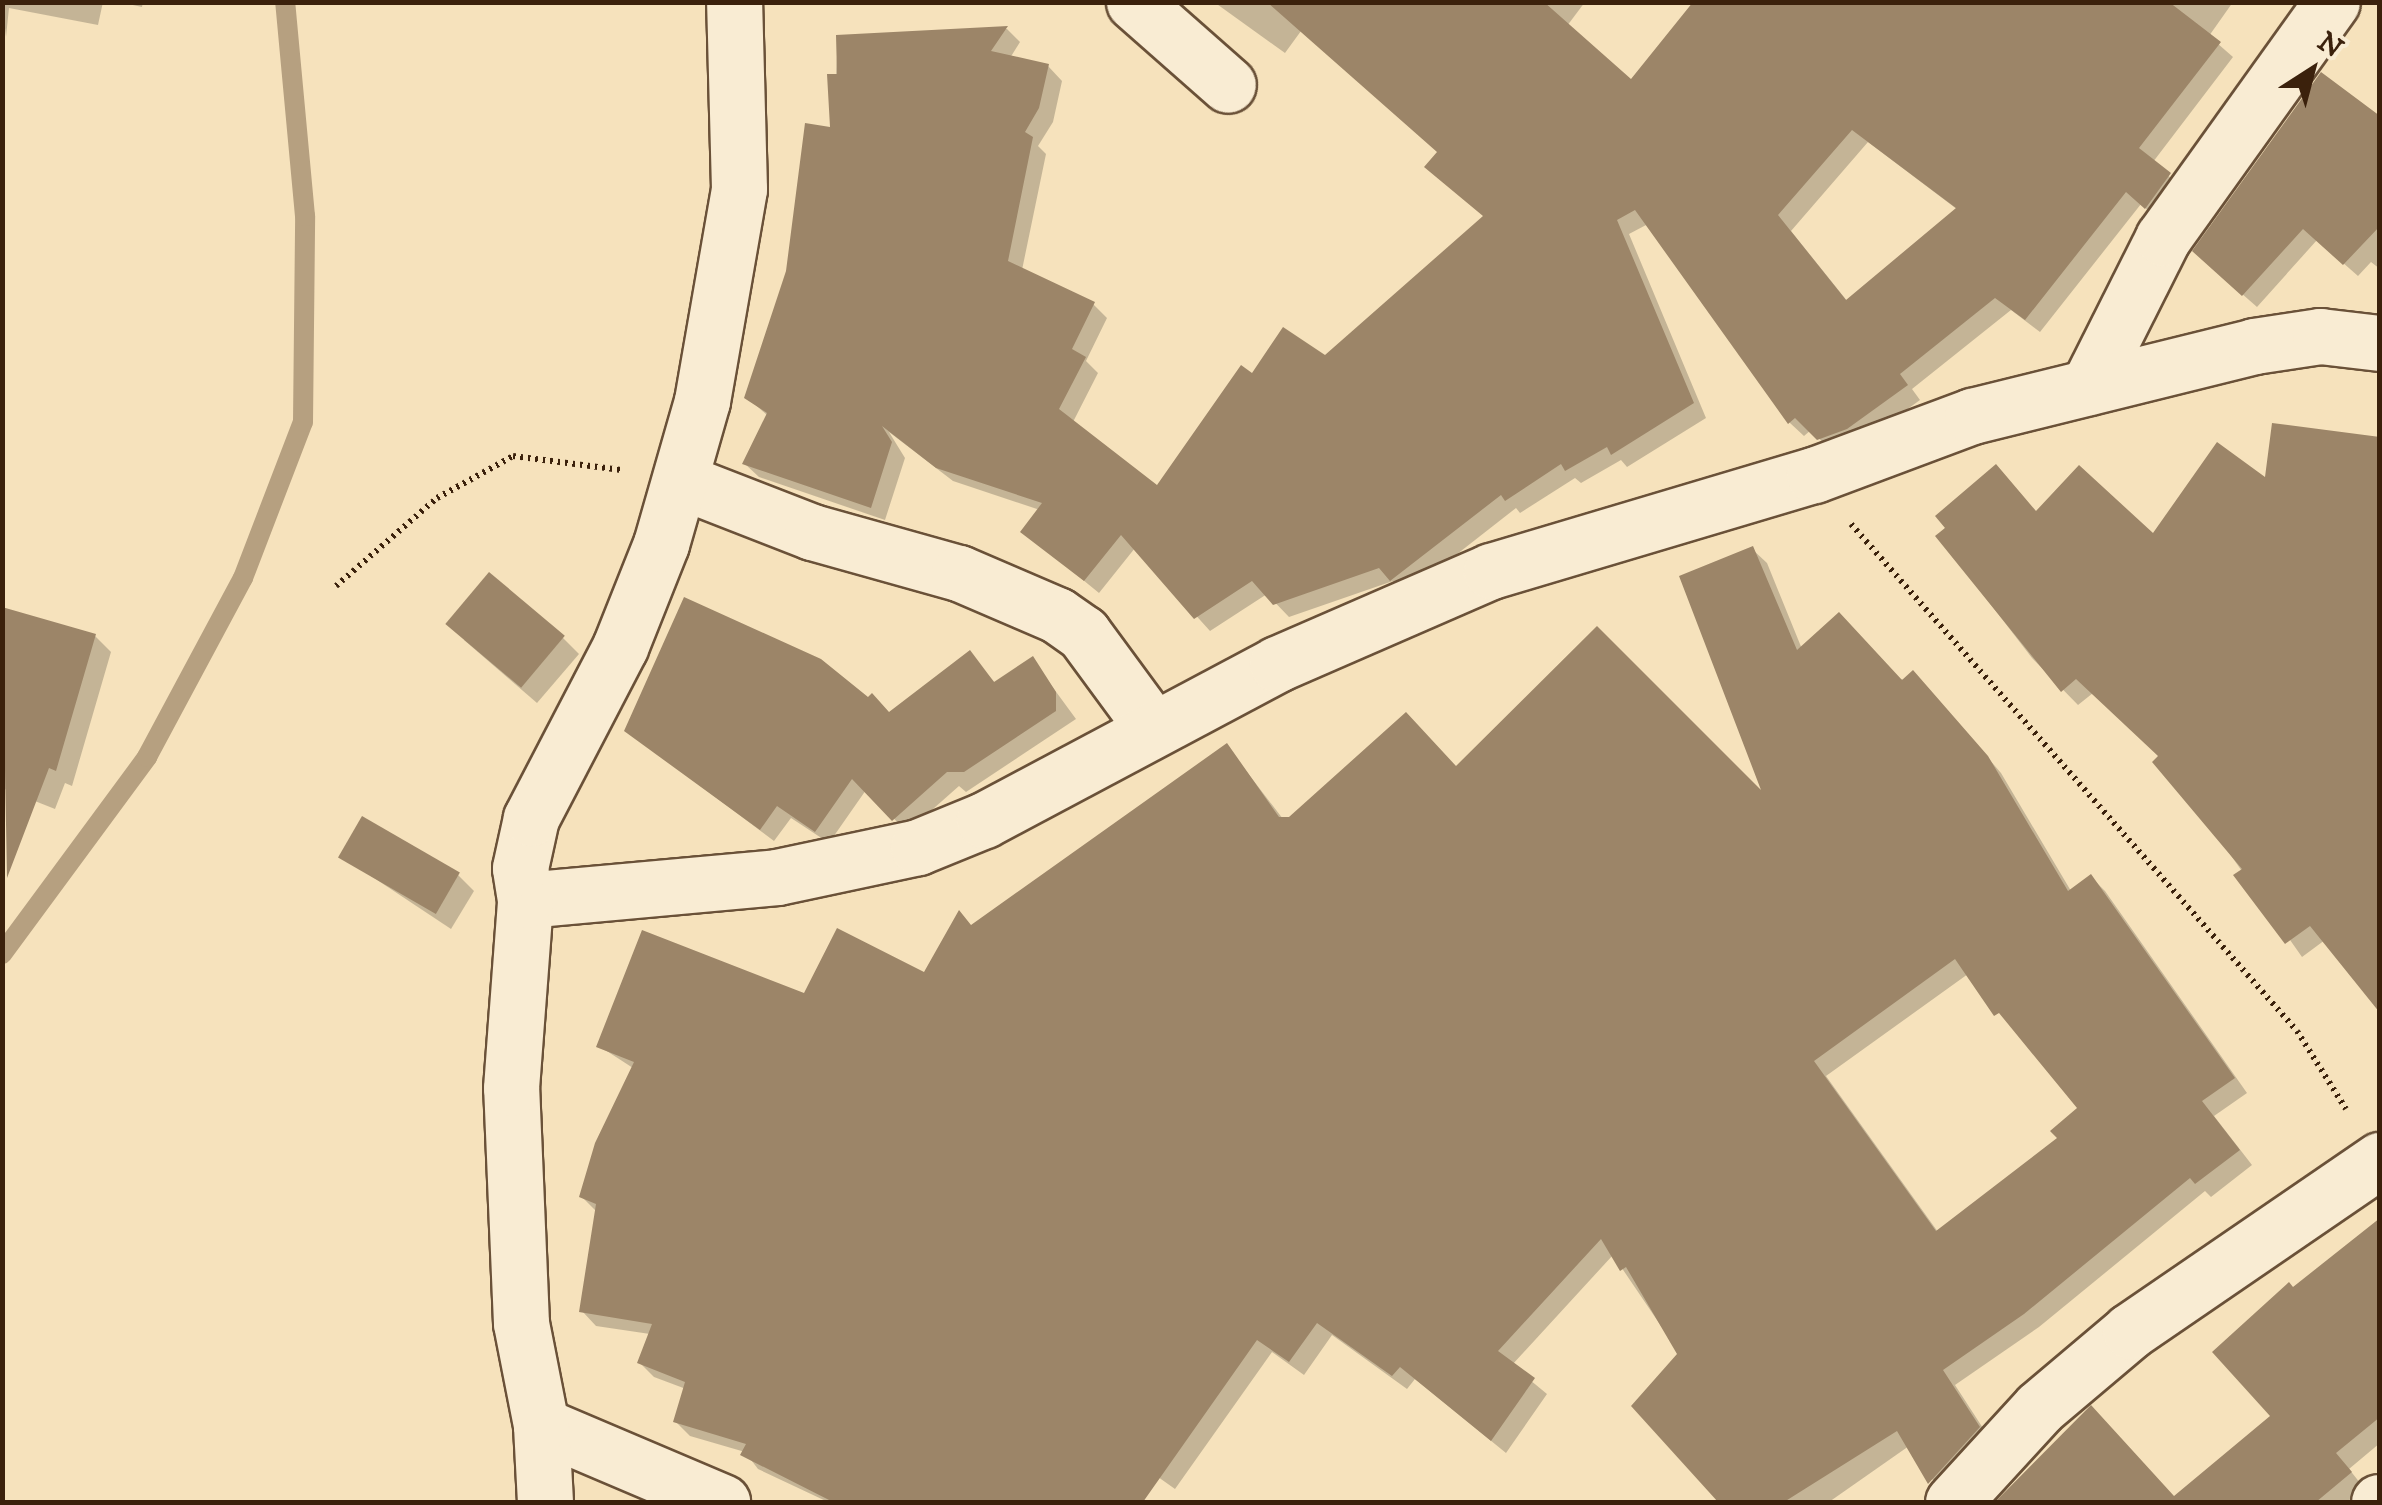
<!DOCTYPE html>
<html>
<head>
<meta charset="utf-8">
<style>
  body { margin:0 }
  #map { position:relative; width:2382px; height:1505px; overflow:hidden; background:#f6e2bc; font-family:"IM FELL DW Pica",serif }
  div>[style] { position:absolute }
  .shadow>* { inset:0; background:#0003 }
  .stream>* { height:20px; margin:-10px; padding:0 10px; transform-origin:10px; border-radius:10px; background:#b6a080 }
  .building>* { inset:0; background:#9c8568; transform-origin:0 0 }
  .path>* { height:6px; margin-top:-3px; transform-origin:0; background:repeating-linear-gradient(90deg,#3b210c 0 2.5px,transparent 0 7.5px) }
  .roads { filter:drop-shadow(2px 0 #6a5138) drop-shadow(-2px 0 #6a5138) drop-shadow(0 2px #6a5138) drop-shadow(0 -2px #6a5138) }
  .minor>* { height:55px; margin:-27.5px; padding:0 27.5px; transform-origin:27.5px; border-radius:27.5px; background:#f9ecd3 }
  span { translate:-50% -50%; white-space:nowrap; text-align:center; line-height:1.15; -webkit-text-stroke:8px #f9ecd3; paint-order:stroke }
  .frame { position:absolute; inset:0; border:5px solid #3b210c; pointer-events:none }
  .north { position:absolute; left:2262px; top:20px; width:100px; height:100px; -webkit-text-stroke:8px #f9ecd3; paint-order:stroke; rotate:36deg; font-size:28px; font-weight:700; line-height:40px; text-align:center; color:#3b210c }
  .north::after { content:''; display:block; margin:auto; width:35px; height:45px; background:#3b210c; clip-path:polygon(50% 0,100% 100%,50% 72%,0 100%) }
</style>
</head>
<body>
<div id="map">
  <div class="shadow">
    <div style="clip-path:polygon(2px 2px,103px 2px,98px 25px,9px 8px,6px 37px)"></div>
    <div style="clip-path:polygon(119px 2px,143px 2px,142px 7px)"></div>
    <div style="clip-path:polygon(evenodd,1214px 2px,1585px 2px,1567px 26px,1631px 82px,1697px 2px,2233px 2px,2209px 36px,2233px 57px,2153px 162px,2183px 189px,2160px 221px,2141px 204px,2040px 332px,2011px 310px,1912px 389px,1920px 400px,1862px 442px,1833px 453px,1811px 430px,1804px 436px,1790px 423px,1648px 224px,1629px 234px,1706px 418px,1627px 467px,1621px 460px,1581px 483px,1575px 478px,1520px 513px,1516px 508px,1406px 594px,1393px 581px,1289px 617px,1267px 594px,1210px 631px,1135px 548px,1099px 593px,1023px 531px,1040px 510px,953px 481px,889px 432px,905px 458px,885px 520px,759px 477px,745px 464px,768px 416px,747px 397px,833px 130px,838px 38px,1007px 29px,1020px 42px,1010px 58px,1048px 66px,1062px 81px,1053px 122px,1038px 146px,1046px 154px,1022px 270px,1093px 304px,1107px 318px,1086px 361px,1098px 373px,1073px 422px,1157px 489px,1252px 376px,1326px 358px,1486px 217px,1439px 152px,1301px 31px,1285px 53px,1214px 2px,1868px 142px,1958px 210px,1848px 302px,1791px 231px,1868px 142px)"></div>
    <div style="clip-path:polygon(2380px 113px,2380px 269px,2371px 262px,2358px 276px,2317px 240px,2257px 307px,2208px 264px)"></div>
    <div style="clip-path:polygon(1996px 468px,2325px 940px,2302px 957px,2162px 757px,2093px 693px,2078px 705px,2032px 658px,1938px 536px)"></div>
    <div style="clip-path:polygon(evenodd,1752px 549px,1767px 563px,1802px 649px,1927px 687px,2001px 773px,2071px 891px,2091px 877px,2105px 891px,2247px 1093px,2214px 1116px,2252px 1165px,2211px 1197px,2205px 1191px,2039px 1327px,1955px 1385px,1992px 1442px,1944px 1496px,1909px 1446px,1829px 1502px,1721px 1502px,1635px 1406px,1680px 1354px,1613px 1255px,1512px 1365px,1547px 1394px,1506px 1453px,1415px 1379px,1407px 1389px,1332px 1335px,1304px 1375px,1272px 1352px,1175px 1489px,1144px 1467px,1125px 1502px,828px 1502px,758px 1469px,745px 1452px,690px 1436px,676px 1422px,686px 1389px,654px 1377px,640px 1363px,650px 1334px,596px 1326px,582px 1311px,596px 1211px,582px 1197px,633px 1068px,599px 1046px,805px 996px,925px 976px,972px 927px,1227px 746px,1283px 819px,1457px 769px,1768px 800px,1752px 549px,1968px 974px,2080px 1109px,2060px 1139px,1938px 1232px,1826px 1076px,1968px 974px)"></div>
    <div style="clip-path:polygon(2px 610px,95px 636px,111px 652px,72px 786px,65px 783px,55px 809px,2px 788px)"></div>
    <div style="clip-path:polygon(563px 638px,579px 654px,537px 703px,464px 640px)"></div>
    <div style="clip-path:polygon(970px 654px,996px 684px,1032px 659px,1076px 719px,966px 792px,959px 786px,907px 832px,866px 790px,829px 843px,791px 818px,774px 841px,627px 731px,890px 715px)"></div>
    <div style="clip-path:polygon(341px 856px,458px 875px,474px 891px,451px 929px)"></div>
    <div style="clip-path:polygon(2380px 1221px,2380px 1443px,2349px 1469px,2364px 1488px,2347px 1502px,2000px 1502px,2091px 1408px,2175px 1499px,2273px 1417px,2294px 1290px)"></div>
  </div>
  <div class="stream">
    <div style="left:2px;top:954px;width:245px;rotate:-53.6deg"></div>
    <div style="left:147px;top:757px;width:203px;rotate:-61.8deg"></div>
    <div style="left:243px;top:578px;width:167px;rotate:-69deg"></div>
    <div style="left:303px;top:422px;width:206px;rotate:-89.4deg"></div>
    <div style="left:305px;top:216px;width:215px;rotate:-95.3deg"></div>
  </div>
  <div class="building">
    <div style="clip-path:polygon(evenodd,1267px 2px,1544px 2px,1631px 79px,1693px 2px,2169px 2px,2221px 42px,2139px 148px,2171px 173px,2145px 209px,2126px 192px,2025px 320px,1995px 298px,1900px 374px,1908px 385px,1847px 429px,1817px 440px,1795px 418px,1788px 424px,1635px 210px,1617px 220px,1694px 403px,1611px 455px,1607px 447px,1565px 471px,1561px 464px,1505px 501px,1501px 495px,1390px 581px,1379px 568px,1273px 605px,1252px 581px,1194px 619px,1121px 535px,1084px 581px,1020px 532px,1042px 503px,936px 468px,882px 426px,892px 442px,871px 508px,742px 464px,767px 413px,744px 398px,786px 271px,805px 123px,830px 127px,827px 74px,837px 74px,836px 35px,1008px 26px,991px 51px,1049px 64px,1039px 108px,1025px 132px,1033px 137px,1008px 261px,1095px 302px,1072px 349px,1086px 357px,1059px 409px,1157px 485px,1241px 365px,1252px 373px,1283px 327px,1325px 355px,1483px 216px,1424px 167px,1437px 152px,1267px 2px,1852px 130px,1956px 208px,1846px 300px,1778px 215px,1852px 130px)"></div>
    <div style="clip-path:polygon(2321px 72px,2380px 116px,2380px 226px,2343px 265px,2303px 229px,2242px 296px,2192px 251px)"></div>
    <div style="clip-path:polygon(2272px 423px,2380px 437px,2380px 1013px,2310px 926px,2285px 944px,2233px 875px,2242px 869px,2152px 762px,2158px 756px,2076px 679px,2061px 692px,1935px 536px,1945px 528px,1935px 516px,1996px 464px,2036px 511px,2079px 465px,2153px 533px,2217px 442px,2265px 477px)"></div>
    <div style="clip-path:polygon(evenodd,1753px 546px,1797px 650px,1839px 612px,1902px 680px,1913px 670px,1988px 756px,2068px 891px,2091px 874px,2235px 1078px,2202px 1101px,2240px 1150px,2195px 1184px,2190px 1178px,2024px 1314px,1943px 1370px,1980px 1427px,1928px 1484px,1897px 1431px,1784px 1502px,1718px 1502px,1631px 1406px,1677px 1354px,1626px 1267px,1620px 1271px,1601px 1239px,1498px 1351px,1535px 1378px,1491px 1441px,1400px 1367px,1392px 1376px,1317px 1323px,1289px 1362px,1257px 1340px,1143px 1502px,833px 1502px,740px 1455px,746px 1444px,673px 1422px,685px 1382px,637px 1363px,652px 1324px,579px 1312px,596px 1204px,579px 1197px,595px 1143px,634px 1062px,596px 1047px,642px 930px,804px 993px,837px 928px,924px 972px,959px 910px,971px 925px,1227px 743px,1279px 817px,1289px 817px,1406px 712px,1456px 766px,1597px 626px,1761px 790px,1679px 576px,1753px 546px,1955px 959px,1994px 1016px,1999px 1013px,2077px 1108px,2050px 1131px,2057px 1138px,1936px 1231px,1814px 1061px,1955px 959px)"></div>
    <div style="left:489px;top:572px;width:99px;height:68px;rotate:40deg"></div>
    <div style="clip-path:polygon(684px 597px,821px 659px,868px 697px,872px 693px,889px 712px,970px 650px,994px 682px,1033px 656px,1056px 692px,1056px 711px,964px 772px,947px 772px,892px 821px,852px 779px,815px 832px,777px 806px,760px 830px,624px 731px)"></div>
    <div style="clip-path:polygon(2px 607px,96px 634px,56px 771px,49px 768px,7px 878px)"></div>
    <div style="left:362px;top:816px;width:113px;height:48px;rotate:30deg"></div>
    <div style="clip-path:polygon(2380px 1218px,2380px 1417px,2336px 1453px,2352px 1472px,2316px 1502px,1995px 1502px,2091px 1405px,2174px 1496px,2270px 1416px,2212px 1352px,2289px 1282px,2293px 1287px)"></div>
  </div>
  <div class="path">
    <div style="left:1851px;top:524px;width:675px;rotate:48.66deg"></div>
    <div style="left:2297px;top:1031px;width:92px;rotate:57.9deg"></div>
    <div style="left:336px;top:586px;width:134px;rotate:-41.1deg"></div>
    <div style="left:437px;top:498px;width:87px;rotate:-28.9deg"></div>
    <div style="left:513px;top:456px;width:109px;rotate:7.4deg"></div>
  </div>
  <div class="roads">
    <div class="minor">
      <div style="left:1134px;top:2px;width:125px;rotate:41.4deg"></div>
      <div style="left:2088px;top:387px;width:167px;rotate:-63.3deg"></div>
      <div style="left:2163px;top:238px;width:290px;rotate:-54.4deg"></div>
      <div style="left:681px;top:481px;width:141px;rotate:21.3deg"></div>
      <div style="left:812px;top:532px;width:153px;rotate:15.6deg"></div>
      <div style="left:959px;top:573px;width:107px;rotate:23.2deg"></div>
      <div style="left:1057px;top:615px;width:32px;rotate:35deg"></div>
      <div style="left:1083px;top:633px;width:117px;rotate:53.7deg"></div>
      <div style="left:525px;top:900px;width:253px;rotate:-5.2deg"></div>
      <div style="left:777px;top:877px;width:144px;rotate:-12deg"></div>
      <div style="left:918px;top:847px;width:71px;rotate:-22.2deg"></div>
      <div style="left:984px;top:820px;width:332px;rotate:-28deg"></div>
      <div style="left:1277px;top:664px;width:233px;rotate:-23.5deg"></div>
      <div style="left:1491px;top:571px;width:337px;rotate:-16.6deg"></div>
      <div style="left:1814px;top:475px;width:169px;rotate:-20.5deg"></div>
      <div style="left:1972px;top:416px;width:291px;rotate:-13.9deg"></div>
      <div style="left:2254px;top:346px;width:67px;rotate:-8.6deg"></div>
      <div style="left:2320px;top:336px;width:60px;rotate:6.7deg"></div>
      <div style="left:541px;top:1425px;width:197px;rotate:23deg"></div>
      <div style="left:545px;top:1502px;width:77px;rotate:-93deg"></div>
      <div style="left:541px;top:1425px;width:104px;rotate:-101.1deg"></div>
      <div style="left:521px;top:1323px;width:235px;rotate:-92.4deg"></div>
      <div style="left:511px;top:1088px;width:189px;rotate:-85.7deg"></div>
      <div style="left:525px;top:900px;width:32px;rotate:-99deg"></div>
      <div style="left:520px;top:868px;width:51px;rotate:-77.6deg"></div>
      <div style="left:531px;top:818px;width:193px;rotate:-62.5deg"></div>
      <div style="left:620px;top:647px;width:111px;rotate:-68.3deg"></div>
      <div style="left:661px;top:544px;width:149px;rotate:-74deg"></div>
      <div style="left:702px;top:401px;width:215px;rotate:-80.1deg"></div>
      <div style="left:739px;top:189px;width:187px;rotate:-91.5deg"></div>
      <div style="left:1953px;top:1502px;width:127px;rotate:-47.5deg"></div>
      <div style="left:2039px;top:1408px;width:119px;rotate:-40.2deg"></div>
      <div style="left:2130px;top:1331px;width:303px;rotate:-34.4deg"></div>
      <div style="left:2379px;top:1502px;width:1px"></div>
    </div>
  </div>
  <div class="frame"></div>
  <div class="north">N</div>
</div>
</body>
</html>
